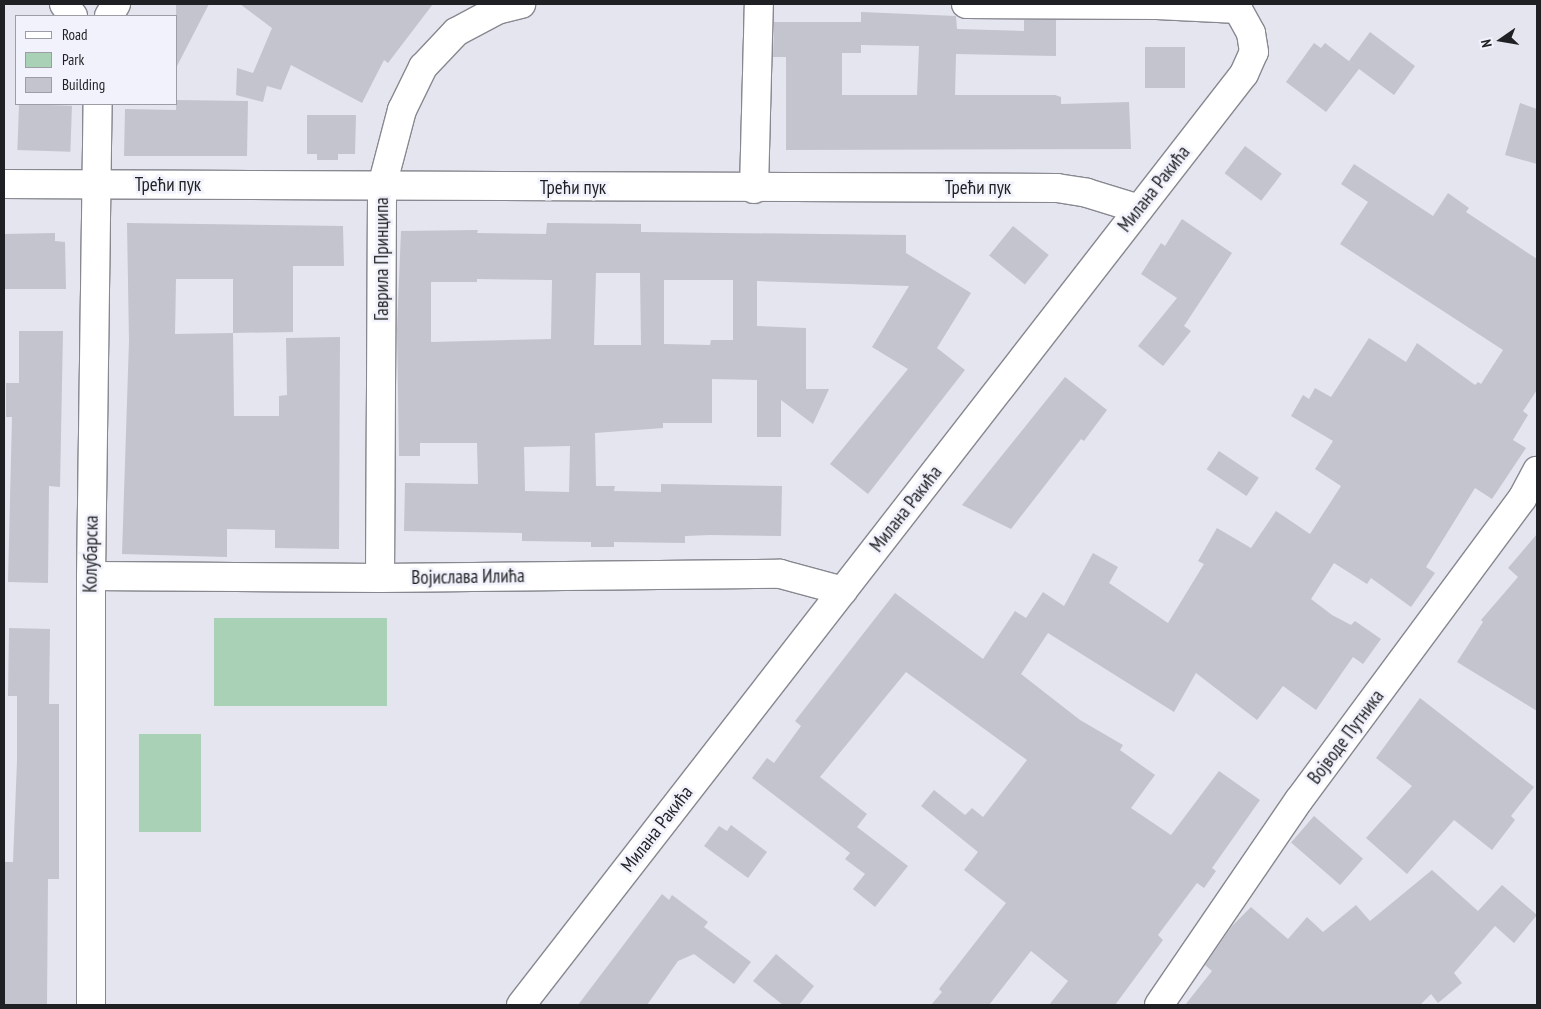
<!DOCTYPE html>
<html>
<head>
<meta charset="utf-8">
<style>
  body { margin:0 }
  #map { position:relative; width:1541px; height:1009px; overflow:hidden; background:#e4e5ee; font-family:"PT Sans Narrow",sans-serif }
  div>[style] { position:absolute }
  .green>* { inset:0; background:#a9d1b5; transform-origin:0 0 }
  .building>* { inset:0; background:#c3c4cd; transform-origin:0 0 }
  .roads { filter:drop-shadow(1px 0 #878890) drop-shadow(-1px 0 #878890) drop-shadow(0 1px #878890) drop-shadow(0 -1px #878890) }
  .minor>* { height:28px; margin:-14px; padding:0 14px; transform-origin:14px; border-radius:14px; background:#fff }
  span { translate:-50% -50%; white-space:nowrap; text-align:center; line-height:1.15; -webkit-text-stroke:5px #f1f2fb; paint-order:stroke }
  .street-label { font-size:19px; color:#1f2023 }
  .frame { position:absolute; inset:0; border:5px solid #1f2023; pointer-events:none }
  .legend { position:absolute; left:15px; top:15px; width:162px; height:90px; box-sizing:border-box; background:#f1f2fb; border:1px solid #9d9ea5; margin:0; padding:6px 9px; list-style:none; font-size:15px; color:#1f2023 }
  .legend li { display:flex; align-items:center; gap:10px; height:25px }
  .legend b { width:25px; border:1px solid #9d9ea5 }
  .north { position:absolute; left:1476px; top:15px; width:50px; height:50px; -webkit-text-stroke:4px #f1f2fb; paint-order:stroke; rotate:257deg; font-size:14px; font-weight:700; line-height:20px; text-align:center; color:#1f2023 }
  .north::after { content:''; display:block; margin:auto; width:18px; height:22px; background:#1f2023; clip-path:polygon(50% 0,100% 100%,50% 72%,0 100%) }
</style>
</head>
<body>
<div id="map">
  <div class="green">
    <div style="left:214px;top:618px;width:173px;height:88px"></div>
    <div style="left:139px;top:734px;width:62px;height:98px"></div>
  </div>
  <div class="building">
    <div style="clip-path:polygon(176px 4px,209px 4px,176px 68px)"></div>
    <div style="clip-path:polygon(240px 4px,433px 4px,388px 63px,384px 60px,362px 103px,291px 65px,281px 90px,267px 86px,263px 102px,236px 95px,237px 68px,253px 73px,272px 28px)"></div>
    <div style="clip-path:polygon(evenodd,861px 12px,956px 16px,957px 29px,1024px 31px,1024px 20px,1056px 20px,1056px 56px,956px 54px,955px 95px,1055px 95px,1061px 97px,1061px 104px,1129px 102px,1131px 149px,786px 150px,786px 57px,773px 57px,774px 22px,861px 22px,861px 12px,861px 45px,919px 46px,917px 95px,842px 95px,842px 53px,861px 53px,861px 45px)"></div>
    <div style="clip-path:polygon(1370px 32px,1415px 66px,1394px 95px,1359px 69px,1326px 112px,1286px 82px,1314px 43px,1321px 48px,1325px 43px,1354px 65px,1349px 61px)"></div>
    <div style="left:1145px;top:47px;width:40px;height:41px"></div>
    <div style="clip-path:polygon(176px 100px,248px 101px,247px 156px,124px 156px,125px 109px,176px 110px)"></div>
    <div style="clip-path:polygon(1520px 103px,1537px 109px,1537px 164px,1505px 155px)"></div>
    <div style="left:19px;top:104px;width:53px;height:46px;rotate:2deg"></div>
    <div style="clip-path:polygon(307px 115px,356px 115px,355px 154px,338px 154px,338px 160px,317px 160px,317px 154px,307px 154px)"></div>
    <div style="left:1245px;top:146px;width:46px;height:34px;rotate:37deg"></div>
    <div style="clip-path:polygon(1354px 164px,1433px 216px,1448px 193px,1469px 208px,1466px 212px,1537px 259px,1537px 390px,1523px 411px,1528px 415px,1513px 440px,1526px 448px,1492px 499px,1475px 488px,1426px 567px,1435px 573px,1411px 607px,1371px 578px,1367px 584px,1334px 563px,1311px 599px,1332px 615px,1351px 625px,1355px 621px,1381px 639px,1363px 664px,1353px 657px,1316px 710px,1283px 686px,1257px 720px,1196px 673px,1174px 712px,1048px 633px,1021px 674px,1080px 720px,1123px 745px,1120px 750px,1155px 775px,1131px 808px,1171px 835px,1219px 771px,1260px 800px,1212px 868px,1216px 871px,1204px 888px,1197px 883px,1158px 935px,1163px 940px,1115px 1005px,1049px 1005px,1068px 981px,1031px 951px,989px 1005px,931px 1005px,942px 992px,939px 989px,1006px 903px,964px 870px,978px 852px,921px 806px,934px 790px,965px 815px,972px 808px,983px 817px,1027px 760px,906px 672px,820px 777px,867px 814px,857px 827px,908px 866px,875px 907px,853px 889px,865px 874px,845px 859px,850px 853px,752px 778px,767px 758px,774px 763px,801px 726px,795px 721px,895px 593px,983px 659px,1015px 611px,1026px 618px,1043px 592px,1064px 606px,1093px 553px,1118px 567px,1109px 583px,1168px 623px,1204px 564px,1198px 561px,1217px 528px,1251px 548px,1276px 511px,1310px 534px,1341px 486px,1315px 469px,1333px 441px,1291px 416px,1303px 395px,1309px 399px,1315px 388px,1331px 397px,1369px 338px,1406px 362px,1417px 343px,1475px 385px,1478px 382px,1481px 384px,1503px 350px,1340px 244px,1368px 202px,1341px 184px)"></div>
    <div style="clip-path:polygon(1182px 219px,1232px 253px,1184px 326px,1191px 331px,1163px 366px,1138px 346px,1177px 298px,1141px 274px,1161px 243px,1165px 246px)"></div>
    <div style="clip-path:polygon(evenodd,127px 223px,343px 226px,344px 266px,293px 266px,293px 332px,233px 333px,234px 416px,279px 416px,279px 396px,287px 395px,286px 338px,340px 337px,339px 549px,275px 548px,275px 530px,227px 529px,227px 557px,122px 554px,129px 341px,127px 223px,176px 279px,233px 279px,233px 333px,175px 334px,176px 279px)"></div>
    <div style="clip-path:polygon(evenodd,547px 223px,641px 224px,641px 232px,906px 235px,906px 253px,971px 293px,937px 348px,965px 370px,868px 494px,830px 464px,908px 369px,872px 347px,909px 286px,757px 281px,757px 326px,806px 328px,806px 389px,829px 389px,813px 424px,781px 400px,781px 437px,757px 437px,757px 380px,712px 379px,712px 423px,663px 423px,663px 428px,595px 433px,596px 486px,615px 486px,614px 491px,661px 492px,661px 484px,782px 486px,781px 536px,710px 535px,685px 536px,685px 543px,614px 542px,614px 547px,591px 547px,591px 542px,522px 541px,522px 533px,404px 531px,405px 483px,478px 484px,477px 443px,420px 443px,420px 456px,399px 456px,397px 329px,401px 231px,478px 230px,477px 233px,546px 234px,547px 223px,596px 273px,640px 273px,641px 345px,594px 345px,596px 273px,547px 223px,477px 279px,552px 280px,551px 339px,431px 342px,431px 282px,477px 282px,477px 279px,547px 223px,664px 280px,733px 280px,733px 340px,711px 340px,710px 345px,664px 344px,664px 280px,547px 223px,570px 446px,569px 492px,525px 491px,524px 447px,570px 446px)"></div>
    <div style="left:1013px;top:226px;width:46px;height:38px;rotate:39deg"></div>
    <div style="clip-path:polygon(55px 233px,55px 241px,65px 242px,66px 289px,4px 289px,4px 234px)"></div>
    <div style="clip-path:polygon(19px 331px,63px 331px,60px 487px,49px 486px,48px 583px,8px 582px,12px 417px,6px 417px,6px 383px,19px 383px)"></div>
    <div style="clip-path:polygon(1065px 377px,1107px 410px,1084px 441px,1081px 439px,1011px 529px,962px 505px)"></div>
    <div style="left:1219px;top:451px;width:48px;height:22px;rotate:34deg"></div>
    <div style="clip-path:polygon(1537px 534px,1537px 711px,1457px 662px,1483px 622px,1481px 620px,1518px 577px,1508px 568px)"></div>
    <div style="clip-path:polygon(9px 628px,50px 629px,49px 704px,59px 704px,59px 879px,48px 879px,47px 1005px,4px 1005px,4px 862px,13px 862px,17px 761px,17px 696px,8px 696px)"></div>
    <div style="clip-path:polygon(1420px 698px,1534px 787px,1511px 816px,1515px 820px,1492px 850px,1454px 820px,1407px 874px,1366px 838px,1412px 786px,1376px 758px)"></div>
    <div style="left:1314px;top:816px;width:65px;height:35px;rotate:41deg"></div>
    <div style="clip-path:polygon(731px 825px,767px 852px,748px 878px,704px 846px,719px 826px,727px 831px)"></div>
    <div style="clip-path:polygon(1432px 870px,1478px 911px,1502px 885px,1537px 915px,1514px 943px,1495px 926px,1454px 973px,1462px 983px,1438px 1003px,1431px 994px,1420px 1005px,1185px 1005px,1212px 971px,1205px 965px,1232px 926px,1251px 907px,1288px 939px,1307px 917px,1323px 932px,1356px 905px,1370px 921px)"></div>
    <div style="clip-path:polygon(662px 894px,669px 900px,672px 895px,708px 922px,704px 927px,751px 962px,734px 984px,694px 954px,678px 961px,647px 1005px,578px 1005px)"></div>
    <div style="clip-path:polygon(776px 954px,814px 986px,799px 1005px,783px 1005px,753px 981px)"></div>
  </div>
  <div class="roads">
    <div class="minor">
      <div style="left:64px;top:4px;width:15px;rotate:53deg"></div>
      <div style="left:966px;top:4px;width:191px;rotate:0.3deg"></div>
      <div style="left:1157px;top:5px;width:81px;rotate:2.8deg"></div>
      <div style="left:109px;top:16px;width:14px;rotate:-60deg"></div>
      <div style="left:4px;top:184px;width:1053px;rotate:0.22deg"></div>
      <div style="left:1057px;top:188px;width:30px;rotate:9deg"></div>
      <div style="left:1087px;top:193px;width:54px;rotate:17.1deg"></div>
      <div style="left:754px;top:189px;width:185px;rotate:-88.5deg"></div>
      <div style="left:91px;top:576px;width:289px;rotate:0.4deg"></div>
      <div style="left:380px;top:578px;width:400px;rotate:-0.6deg"></div>
      <div style="left:780px;top:574px;width:65px;rotate:15.1deg"></div>
      <div style="left:380px;top:578px;width:392px;rotate:-89.7deg"></div>
      <div style="left:382px;top:186px;width:79px;rotate:-75.3deg"></div>
      <div style="left:402px;top:110px;width:48px;rotate:-64deg"></div>
      <div style="left:423px;top:67px;width:48px;rotate:-46.7deg"></div>
      <div style="left:456px;top:32px;width:47px;rotate:-28.2deg"></div>
      <div style="left:497px;top:10px;width:25px;rotate:-14deg"></div>
      <div style="left:91px;top:1005px;width:429px;rotate:-90deg"></div>
      <div style="left:91px;top:576px;width:472px;rotate:-89.2deg"></div>
      <div style="left:521px;top:1005px;width:1179px;rotate:-52.17deg"></div>
      <div style="left:1244px;top:74px;width:24px;rotate:-66deg"></div>
      <div style="left:1254px;top:52px;width:19px;rotate:-99deg"></div>
      <div style="left:1251px;top:33px;width:33px;rotate:-119deg"></div>
      <div style="left:1159px;top:1005px;width:248px;rotate:-55.7deg"></div>
      <div style="left:1299px;top:800px;width:375px;rotate:-53.5deg"></div>
      <div style="left:1522px;top:499px;width:32px;rotate:-62deg"></div>
    </div>
  </div>
  <div class="street-label">
    <span style="left:168px;top:185px">Трећи пук</span>
    <span style="left:573px;top:188px">Трећи пук</span>
    <span style="left:978px;top:188px">Трећи пук</span>
    <span style="left:1154px;top:189px;rotate:-52deg">Милана Ракића</span>
    <span style="left:382px;top:259px;rotate:-90deg">Гаврила Принципа</span>
    <span style="left:906px;top:509px;rotate:-52deg">Милана Ракића</span>
    <span style="left:91px;top:554px;rotate:-89deg">Колубарска</span>
    <span style="left:468px;top:577px;rotate:-1deg">Војислава Илића</span>
    <span style="left:1346px;top:737px;rotate:-53deg">Војводе Путника</span>
    <span style="left:657px;top:829px;rotate:-52deg">Милана Ракића</span>
  </div>
  <div class="frame"></div>
  <ul class="legend">
  <li><b style="height:6px;background:#fff"></b>Road</li>
  <li><b style="height:14px;background:#a9d1b5"></b>Park</li>
  <li><b style="height:14px;background:#c3c4cd"></b>Building</li>
  </ul>
  <div class="north">N</div>
</div>
</body>
</html>
